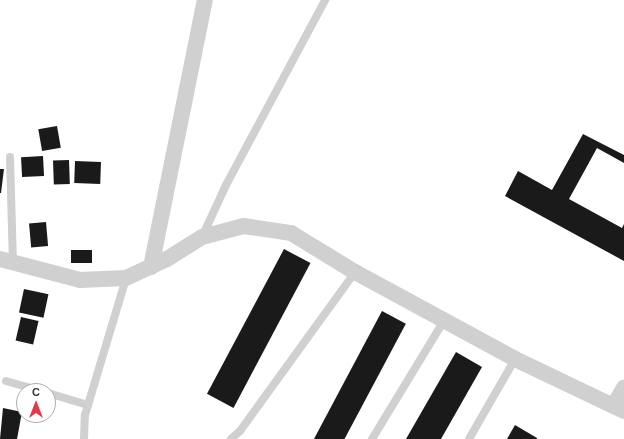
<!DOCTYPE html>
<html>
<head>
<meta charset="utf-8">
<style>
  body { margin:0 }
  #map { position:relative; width:624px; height:439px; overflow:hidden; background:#fff; font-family:Arial,sans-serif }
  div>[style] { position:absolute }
  .building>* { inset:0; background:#1a1a1a; transform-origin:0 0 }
  .lane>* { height:8px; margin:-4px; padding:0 4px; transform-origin:4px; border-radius:4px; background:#d0d0d0 }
  .street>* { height:16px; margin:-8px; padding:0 8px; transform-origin:8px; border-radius:8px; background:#d0d0d0 }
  span { translate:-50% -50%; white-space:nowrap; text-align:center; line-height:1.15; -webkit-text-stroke:4px #fff; paint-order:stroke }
  .north { position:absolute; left:16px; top:383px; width:40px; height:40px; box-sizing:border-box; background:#fff; border:1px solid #adadad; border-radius:50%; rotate:0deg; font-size:11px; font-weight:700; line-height:16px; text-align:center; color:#333 }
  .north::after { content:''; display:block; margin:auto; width:14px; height:18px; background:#e63946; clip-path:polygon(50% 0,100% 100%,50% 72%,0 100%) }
</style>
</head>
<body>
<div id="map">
  <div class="building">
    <div style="left:57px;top:126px;width:22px;height:19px;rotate:80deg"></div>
    <div style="clip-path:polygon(583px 134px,624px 155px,624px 163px,597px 148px,569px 199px,622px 228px,624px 224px,624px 261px,505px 196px,518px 171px,552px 190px)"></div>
    <div style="left:43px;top:156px;width:20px;height:22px;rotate:87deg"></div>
    <div style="left:69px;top:160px;width:24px;height:16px;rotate:88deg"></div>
    <div style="left:75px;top:161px;width:26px;height:22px;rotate:2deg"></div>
    <div style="clip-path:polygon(0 169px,4px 169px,1px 193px,0 193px)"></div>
    <div style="left:46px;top:222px;width:24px;height:17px;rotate:85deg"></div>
    <div style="left:284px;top:249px;width:30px;height:164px;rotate:28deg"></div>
    <div style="left:71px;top:250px;width:21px;height:13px"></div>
    <div style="left:24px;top:289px;width:25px;height:24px;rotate:12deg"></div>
    <div style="left:382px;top:311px;width:27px;height:147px;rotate:28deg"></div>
    <div style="left:21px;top:317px;width:18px;height:24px;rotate:13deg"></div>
    <div style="clip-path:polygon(456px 352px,482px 367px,441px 439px,406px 439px)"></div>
    <div style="clip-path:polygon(3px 408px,22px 412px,17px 439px,0 439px)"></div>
    <div style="clip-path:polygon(515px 425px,537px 438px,537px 439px,507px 439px)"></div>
  </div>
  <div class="lane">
    <div style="left:10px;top:157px;width:106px;rotate:88.4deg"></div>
    <div style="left:202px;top:237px;width:57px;rotate:-65.2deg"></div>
    <div style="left:226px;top:185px;width:210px;rotate:-61.8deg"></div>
    <div style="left:6px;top:381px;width:36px;rotate:16deg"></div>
    <div style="left:48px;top:393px;width:42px;rotate:16.7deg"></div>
    <div style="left:84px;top:439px;width:24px;rotate:-88deg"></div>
    <div style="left:85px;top:415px;width:143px;rotate:-73.3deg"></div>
    <div style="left:231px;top:439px;width:12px;rotate:-42deg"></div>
    <div style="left:240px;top:431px;width:196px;rotate:-54.1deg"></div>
    <div style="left:372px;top:439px;width:140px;rotate:-58.7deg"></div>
    <div style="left:469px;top:439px;width:92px;rotate:-60.1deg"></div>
  </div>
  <div class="street">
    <div style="left:0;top:259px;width:83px;rotate:14.7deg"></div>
    <div style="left:80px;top:280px;width:46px;rotate:-2.5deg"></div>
    <div style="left:126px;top:278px;width:45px;rotate:-24.9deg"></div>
    <div style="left:167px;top:259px;width:41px;rotate:-32.2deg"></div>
    <div style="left:202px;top:237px;width:43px;rotate:-14.7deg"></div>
    <div style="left:244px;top:226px;width:48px;rotate:8.5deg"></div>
    <div style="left:291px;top:233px;width:75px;rotate:31.4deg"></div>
    <div style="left:355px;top:272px;width:182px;rotate:28.5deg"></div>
    <div style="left:515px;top:359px;width:121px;rotate:25.5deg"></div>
    <div style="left:151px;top:267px;width:272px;rotate:-78.6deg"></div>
    <div style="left:614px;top:405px;width:20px;rotate:-60deg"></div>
  </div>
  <div class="north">С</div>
</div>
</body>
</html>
